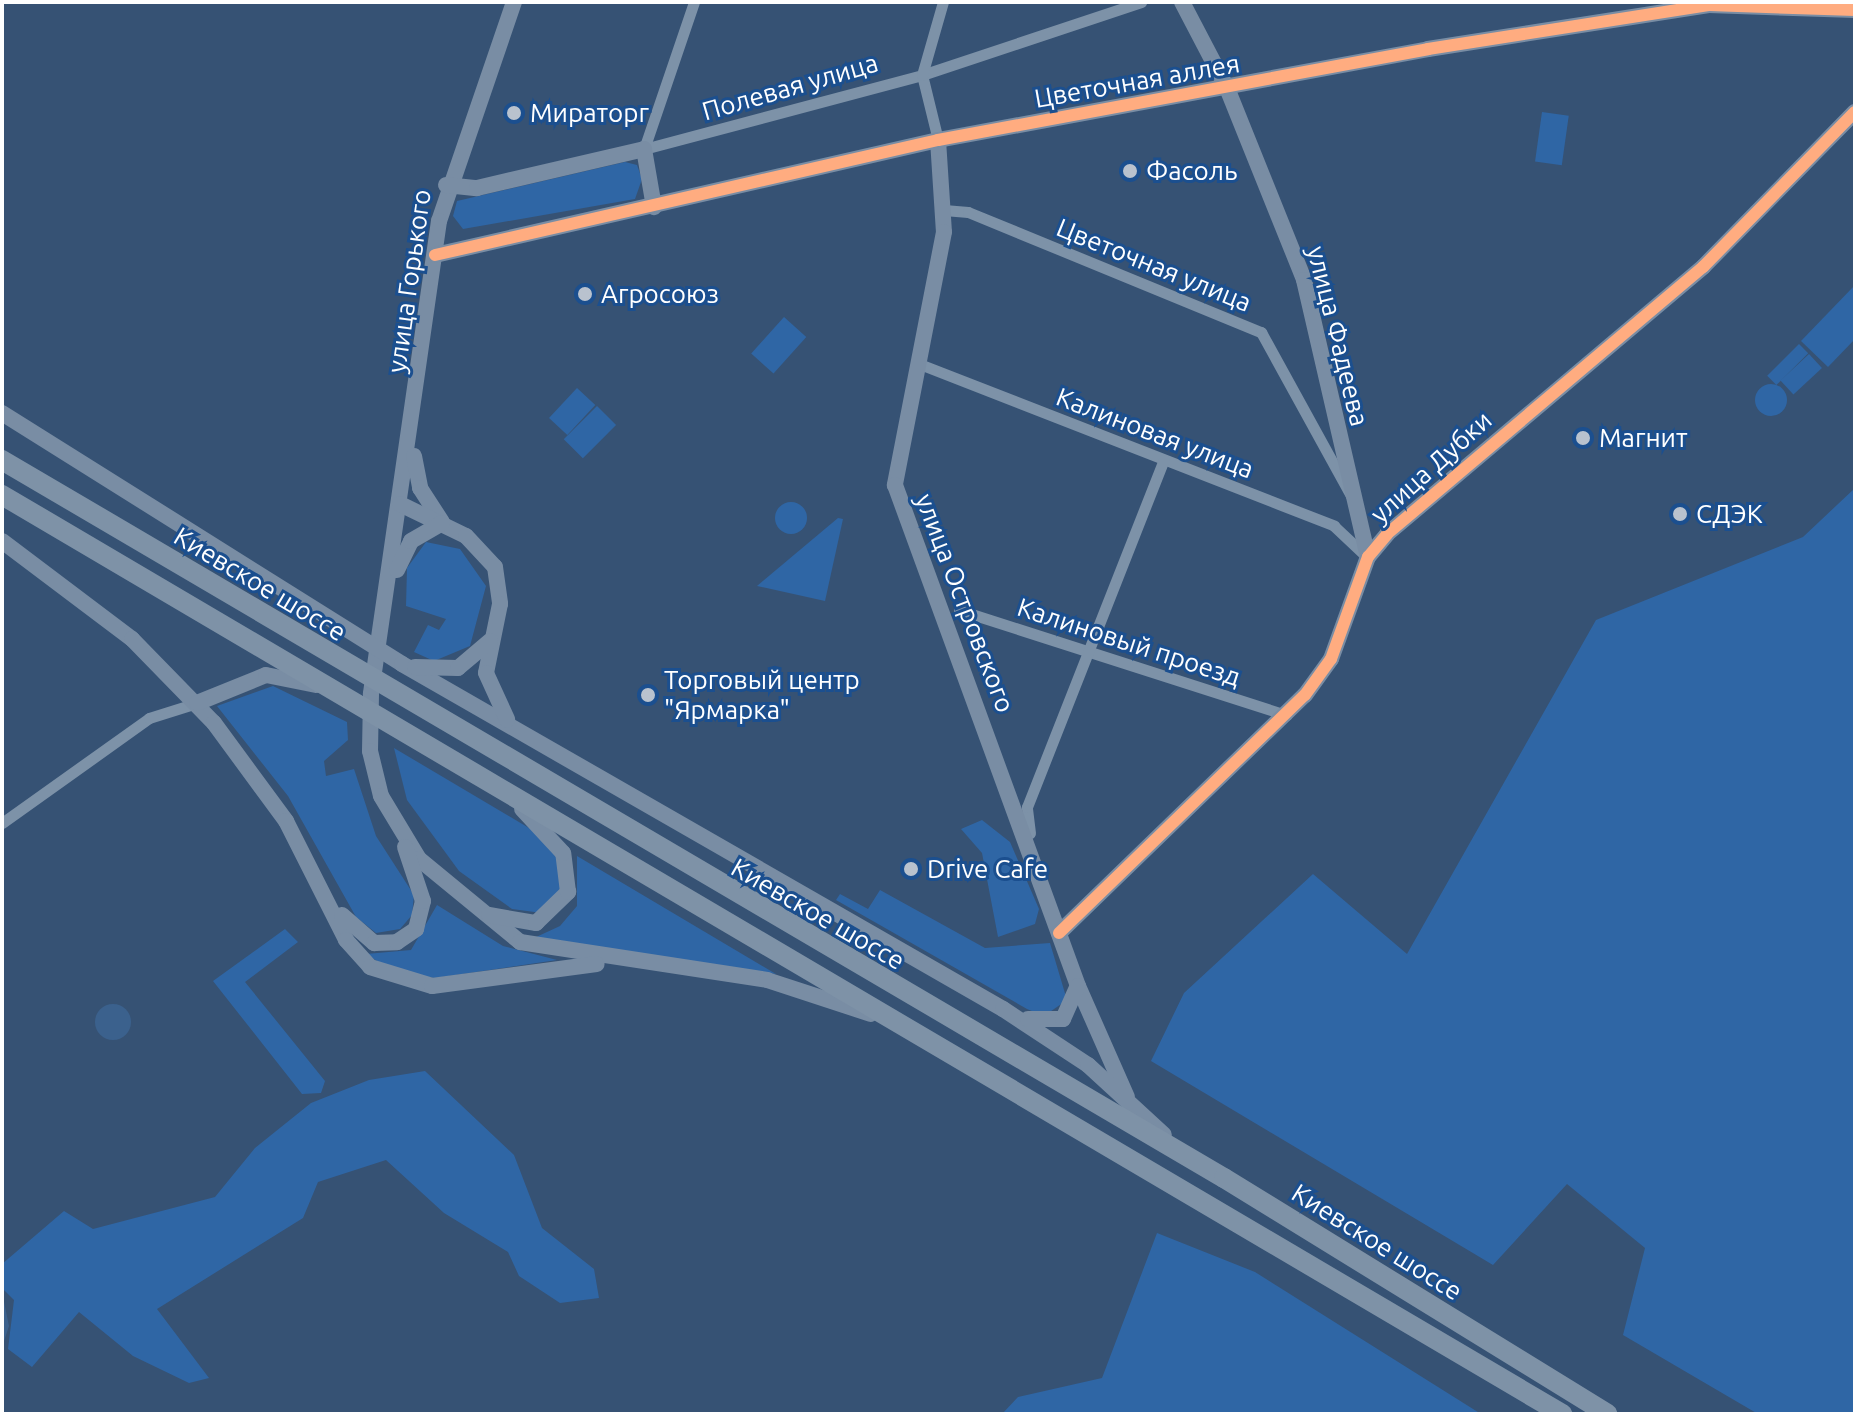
<!DOCTYPE html>
<html>
<head>
<meta charset="utf-8">
<style>
  body { margin:0 }
  #map { position:relative; width:1857px; height:1416px; overflow:hidden; background:#365274; font-family:Ubuntu,sans-serif }
  div>[style] { position:absolute }
  .green>* { inset:0; background:#2f66a5; transform-origin:0 0 }
  .round { border-radius:50% }
  .water>* { inset:0; background:#3b618d }
  .street>* { height:11px; margin:-5.5px; padding:0 5.5px; transform-origin:5.5px; border-radius:5.5px; background:#7d92a8 }
  .secondary>* { height:16px; margin:-8px; padding:0 8px; transform-origin:8px; border-radius:8px; background:#798da4 }
  .highway>* { height:20px; margin:-10px; padding:0 10px; transform-origin:10px; border-radius:10px; background:#7e92a7 }
  .cycleway>* { height:12px; margin:-6px; padding:0 6px; transform-origin:6px; border-radius:6px; background:#ffac80 }
  .dots>* { width:22px; height:22px; translate:-50% -50%; box-sizing:border-box; border:4px solid #1b4f8f; border-radius:50% }
  span { translate:-50% -50%; white-space:nowrap; text-align:center; line-height:1.15; -webkit-text-stroke:6px #1b4f8f; paint-order:stroke }
  .street-label { font-size:26px; color:#fff }
  .poi-label { font-size:26px; color:#fff }
  .left { translate:0 -50%; text-align:left }
  .frame { position:absolute; inset:0; border:4px solid #fff; pointer-events:none }
</style>
</head>
<body>
<div id="map">
  <div class="green">
    <div style="left:1542px;top:112px;width:27px;height:50px;rotate:8deg"></div>
    <div style="clip-path:polygon(625px 162px,637px 165px,642px 179px,635px 199px,463px 229px,453px 216px,457px 201px)"></div>
    <div style="clip-path:polygon(1855px 285px,1855px 339px,1828px 367px,1801px 341px)"></div>
    <div style="left:784px;top:317px;width:30px;height:49px;rotate:42deg"></div>
    <div style="left:1799px;top:344px;width:13px;height:45px;rotate:45deg"></div>
    <div style="left:1809px;top:354px;width:19px;height:39px;rotate:47deg"></div>
    <div class="round" style="left:1755px;top:384px;width:32px;height:32px"></div>
    <div style="left:577px;top:388px;width:25px;height:41px;rotate:43deg"></div>
    <div style="left:597px;top:406px;width:27px;height:47px;rotate:45deg"></div>
    <div style="clip-path:polygon(1855px 488px,1855px 1414px,1758px 1414px,1623px 1335px,1645px 1248px,1567px 1184px,1493px 1265px,1151px 1061px,1184px 993px,1313px 874px,1407px 954px,1596px 620px,1803px 537px)"></div>
    <div class="round" style="left:775px;top:502px;width:32px;height:32px"></div>
    <div style="clip-path:polygon(838px 518px,843px 519px,825px 601px,757px 586px)"></div>
    <div style="clip-path:polygon(426px 542px,460px 549px,486px 586px,470px 646px,434px 661px,414px 652px,428px 625px,439px 630px,446px 619px,406px 606px,407px 568px)"></div>
    <div style="clip-path:polygon(273px 686px,347px 722px,348px 740px,324px 761px,326px 776px,354px 769px,376px 836px,414px 895px,412px 915px,400px 929px,376px 933px,356px 917px,288px 796px,217px 706px)"></div>
    <div style="clip-path:polygon(394px 748px,539px 834px,558px 856px,563px 885px,542px 913px,512px 909px,459px 871px,407px 800px)"></div>
    <div style="clip-path:polygon(982px 820px,1010px 842px,1039px 909px,1035px 924px,998px 937px,982px 853px,961px 829px)"></div>
    <div style="clip-path:polygon(577px 856px,776px 974px,534px 938px,560px 926px,577px 906px)"></div>
    <div style="clip-path:polygon(880px 890px,985px 948px,1050px 943px,1067px 1000px,1044px 1016px,1027px 1009px,836px 900px,840px 894px,868px 909px)"></div>
    <div style="clip-path:polygon(437px 905px,503px 946px,557px 960px,435px 978px,396px 973px,366px 954px,411px 950px)"></div>
    <div style="clip-path:polygon(285px 929px,298px 942px,245px 982px,325px 1081px,321px 1093px,302px 1094px,213px 981px)"></div>
    <div style="clip-path:polygon(425px 1071px,514px 1155px,542px 1228px,594px 1269px,599px 1298px,560px 1303px,519px 1276px,508px 1252px,444px 1213px,386px 1160px,318px 1182px,303px 1218px,157px 1309px,209px 1378px,189px 1383px,133px 1356px,79px 1312px,32px 1367px,8px 1349px,14px 1300px,2px 1288px,2px 1264px,64px 1211px,93px 1229px,215px 1197px,255px 1148px,311px 1103px,369px 1080px)"></div>
    <div style="clip-path:polygon(1157px 1233px,1255px 1272px,1481px 1414px,1002px 1414px,1018px 1397px,1102px 1378px)"></div>
  </div>
  <div class="water">
    <div class="round" style="left:95px;top:1004px;width:36px;height:36px"></div>
    <div style="clip-path:polygon(2px 1292px,9px 1326px,2px 1347px)"></div>
  </div>
  <div class="street">
    <div style="left:694px;top:2px;width:155px;rotate:108.8deg"></div>
    <div style="left:644px;top:149px;width:288px;rotate:-14.9deg"></div>
    <div style="left:922px;top:75px;width:231px;rotate:-18.4deg"></div>
    <div style="left:938px;top:140px;width:67px;rotate:-103.8deg"></div>
    <div style="left:922px;top:75px;width:76px;rotate:-74deg"></div>
    <div style="left:944px;top:210px;width:24px;rotate:5deg"></div>
    <div style="left:968px;top:212px;width:317px;rotate:22.3deg"></div>
    <div style="left:1261px;top:332px;width:187px;rotate:61.2deg"></div>
    <div style="left:917px;top:363px;width:448px;rotate:21.3deg"></div>
    <div style="left:1334px;top:526px;width:44px;rotate:43.2deg"></div>
    <div style="left:959px;top:610px;width:344px;rotate:17.8deg"></div>
    <div style="left:2px;top:823px;width:181px;rotate:-35.5deg"></div>
    <div style="left:149px;top:718px;width:50px;rotate:-17.4deg"></div>
    <div style="left:1030px;top:833px;width:26px;rotate:-97deg"></div>
    <div style="left:1027px;top:807px;width:373px;rotate:-68.5deg"></div>
  </div>
  <div class="secondary">
    <div style="left:514px;top:2px;width:231px;rotate:108.9deg"></div>
    <div style="left:439px;top:221px;width:478px;rotate:98.2deg"></div>
    <div style="left:371px;top:694px;width:57px;rotate:91deg"></div>
    <div style="left:370px;top:751px;width:46px;rotate:76.3deg"></div>
    <div style="left:381px;top:796px;width:74px;rotate:58.9deg"></div>
    <div style="left:419px;top:859px;width:131px;rotate:39.4deg"></div>
    <div style="left:520px;top:942px;width:250px;rotate:8.7deg"></div>
    <div style="left:767px;top:980px;width:109px;rotate:18.1deg"></div>
    <div style="left:1182px;top:2px;width:97px;rotate:62.4deg"></div>
    <div style="left:1227px;top:88px;width:207px;rotate:68.1deg"></div>
    <div style="left:1304px;top:280px;width:284px;rotate:77deg"></div>
    <div style="left:938px;top:140px;width:92px;rotate:86.3deg"></div>
    <div style="left:944px;top:232px;width:258px;rotate:101deg"></div>
    <div style="left:895px;top:485px;width:533px;rotate:69.93deg"></div>
    <div style="left:1078px;top:986px;width:121px;rotate:66.2deg"></div>
    <div style="left:446px;top:185px;width:31px;rotate:6deg"></div>
    <div style="left:477px;top:188px;width:171px;rotate:-13.1deg"></div>
    <div style="left:644px;top:149px;width:59px;rotate:80.2deg"></div>
    <div style="left:435px;top:255px;width:516px;rotate:-12.88deg"></div>
    <div style="left:938px;top:140px;width:498px;rotate:-10.5deg"></div>
    <div style="left:1428px;top:49px;width:284px;rotate:-8.9deg"></div>
    <div style="left:1709px;top:5px;width:146px;rotate:2deg"></div>
    <div style="left:2px;top:413px;width:472px;rotate:32.1deg"></div>
    <div style="left:402px;top:664px;width:693px;rotate:29.86deg"></div>
    <div style="left:1003px;top:1009px;width:102px;rotate:33.4deg"></div>
    <div style="left:1088px;top:1065px;width:103px;rotate:42.6deg"></div>
    <div style="left:414px;top:456px;width:33px;rotate:79deg"></div>
    <div style="left:420px;top:488px;width:40px;rotate:57.1deg"></div>
    <div style="left:400px;top:504px;width:73px;rotate:25.9deg"></div>
    <div style="left:466px;top:536px;width:42px;rotate:46.9deg"></div>
    <div style="left:495px;top:567px;width:37px;rotate:82deg"></div>
    <div style="left:500px;top:604px;width:70px;rotate:101.5deg"></div>
    <div style="left:486px;top:673px;width:51px;rotate:65.5deg"></div>
    <div style="left:2px;top:541px;width:163px;rotate:37deg"></div>
    <div style="left:132px;top:639px;width:117px;rotate:45.7deg"></div>
    <div style="left:214px;top:723px;width:122px;rotate:53.7deg"></div>
    <div style="left:286px;top:821px;width:133px;rotate:63.2deg"></div>
    <div style="left:346px;top:940px;width:36px;rotate:48deg"></div>
    <div style="left:370px;top:967px;width:65px;rotate:17deg"></div>
    <div style="left:432px;top:986px;width:166px;rotate:-7.6deg"></div>
    <div style="left:397px;top:570px;width:32px;rotate:-64deg"></div>
    <div style="left:411px;top:541px;width:36px;rotate:-30deg"></div>
    <div style="left:415px;top:667px;width:43px;rotate:1.3deg"></div>
    <div style="left:458px;top:668px;width:42px;rotate:-40.2deg"></div>
    <div style="left:197px;top:703px;width:74px;rotate:-22.1deg"></div>
    <div style="left:266px;top:675px;width:51px;rotate:11.3deg"></div>
    <div style="left:342px;top:915px;width:43px;rotate:41.2deg"></div>
    <div style="left:374px;top:943px;width:23px;rotate:-2deg"></div>
    <div style="left:397px;top:942px;width:23px;rotate:-34deg"></div>
    <div style="left:416px;top:929px;width:29px;rotate:-76deg"></div>
    <div style="left:423px;top:901px;width:57px;rotate:-108.4deg"></div>
    <div style="left:489px;top:915px;width:48px;rotate:9.7deg"></div>
    <div style="left:536px;top:923px;width:45px;rotate:-44.1deg"></div>
    <div style="left:568px;top:892px;width:39px;rotate:-97deg"></div>
    <div style="left:563px;top:853px;width:60px;rotate:-133deg"></div>
    <div style="left:1059px;top:933px;width:342px;rotate:-44.1deg"></div>
    <div style="left:1305px;top:695px;width:44px;rotate:-54.2deg"></div>
    <div style="left:1331px;top:659px;width:109px;rotate:-70.1deg"></div>
    <div style="left:1368px;top:557px;width:30px;rotate:-50deg"></div>
    <div style="left:1387px;top:534px;width:414px;rotate:-40.2deg"></div>
    <div style="left:1703px;top:267px;width:217px;rotate:-45.6deg"></div>
    <div style="left:1028px;top:1019px;width:35px"></div>
    <div style="left:1063px;top:1019px;width:36px;rotate:-66deg"></div>
  </div>
  <div class="highway">
    <div style="left:2px;top:460px;width:1417px;rotate:30.44deg"></div>
    <div style="left:1224px;top:1178px;width:450px;rotate:31.6deg"></div>
    <div style="left:2px;top:495px;width:1811px;rotate:30.5deg"></div>
  </div>
  <div class="cycleway">
    <div style="left:435px;top:255px;width:516px;rotate:-12.88deg"></div>
    <div style="left:938px;top:140px;width:498px;rotate:-10.5deg"></div>
    <div style="left:1428px;top:49px;width:284px;rotate:-8.9deg"></div>
    <div style="left:1709px;top:5px;width:146px;rotate:2deg"></div>
    <div style="left:1059px;top:933px;width:342px;rotate:-44.1deg"></div>
    <div style="left:1305px;top:695px;width:44px;rotate:-54.2deg"></div>
    <div style="left:1331px;top:659px;width:109px;rotate:-70.1deg"></div>
    <div style="left:1368px;top:557px;width:30px;rotate:-50deg"></div>
    <div style="left:1387px;top:534px;width:414px;rotate:-40.2deg"></div>
    <div style="left:1703px;top:267px;width:217px;rotate:-45.6deg"></div>
  </div>
  <div class="dots">
    <div style="left:514px;top:113px;background:#b9c2ce"></div>
    <div style="left:1130px;top:171px;background:#b9c2ce"></div>
    <div style="left:585px;top:294px;background:#b9c2ce"></div>
    <div style="left:1583px;top:438px;background:#b9c2ce"></div>
    <div style="left:1680px;top:514px;background:#b9c2ce"></div>
    <div style="left:648px;top:695px;background:#b9c2ce"></div>
    <div style="left:911px;top:869px;background:#b9c2ce"></div>
  </div>
  <div class="street-label">
    <span style="left:1137px;top:81px;rotate:-10deg">Цветочная аллея</span>
    <span style="left:790px;top:87px;rotate:-16deg">Полевая улица</span>
    <span style="left:1154px;top:265px;rotate:22deg">Цветочная улица</span>
    <span style="left:409px;top:281px;rotate:-82deg">улица Горького</span>
    <span style="left:1338px;top:336px;rotate:76deg">улица Фадеева</span>
    <span style="left:1155px;top:433px;rotate:21deg">Калиновая улица</span>
    <span style="left:1431px;top:467px;rotate:-42deg">улица Дубки</span>
    <span style="left:260px;top:584px;rotate:31deg">Киевское шоссе</span>
    <span style="left:965px;top:603px;rotate:69deg">улица Островского</span>
    <span style="left:1129px;top:642px;rotate:18deg">Калиновый проезд</span>
    <span style="left:818px;top:914px;rotate:30deg">Киевское шоссе</span>
    <span style="left:1377px;top:1242px;rotate:32deg">Киевское шоссе</span>
  </div>
  <div class="poi-label">
    <span class="left" style="left:530px;top:113px">Мираторг</span>
    <span class="left" style="left:1146px;top:171px">Фасоль</span>
    <span class="left" style="left:601px;top:294px">Агросоюз</span>
    <span class="left" style="left:1599px;top:438px">Магнит</span>
    <span class="left" style="left:1696px;top:514px">СДЭК</span>
    <span class="left" style="left:664px;top:695px">Торговый центр<br>"Ярмарка"</span>
    <span class="left" style="left:927px;top:869px">Drive Cafe</span>
  </div>
  <div class="frame"></div>
</div>
</body>
</html>
